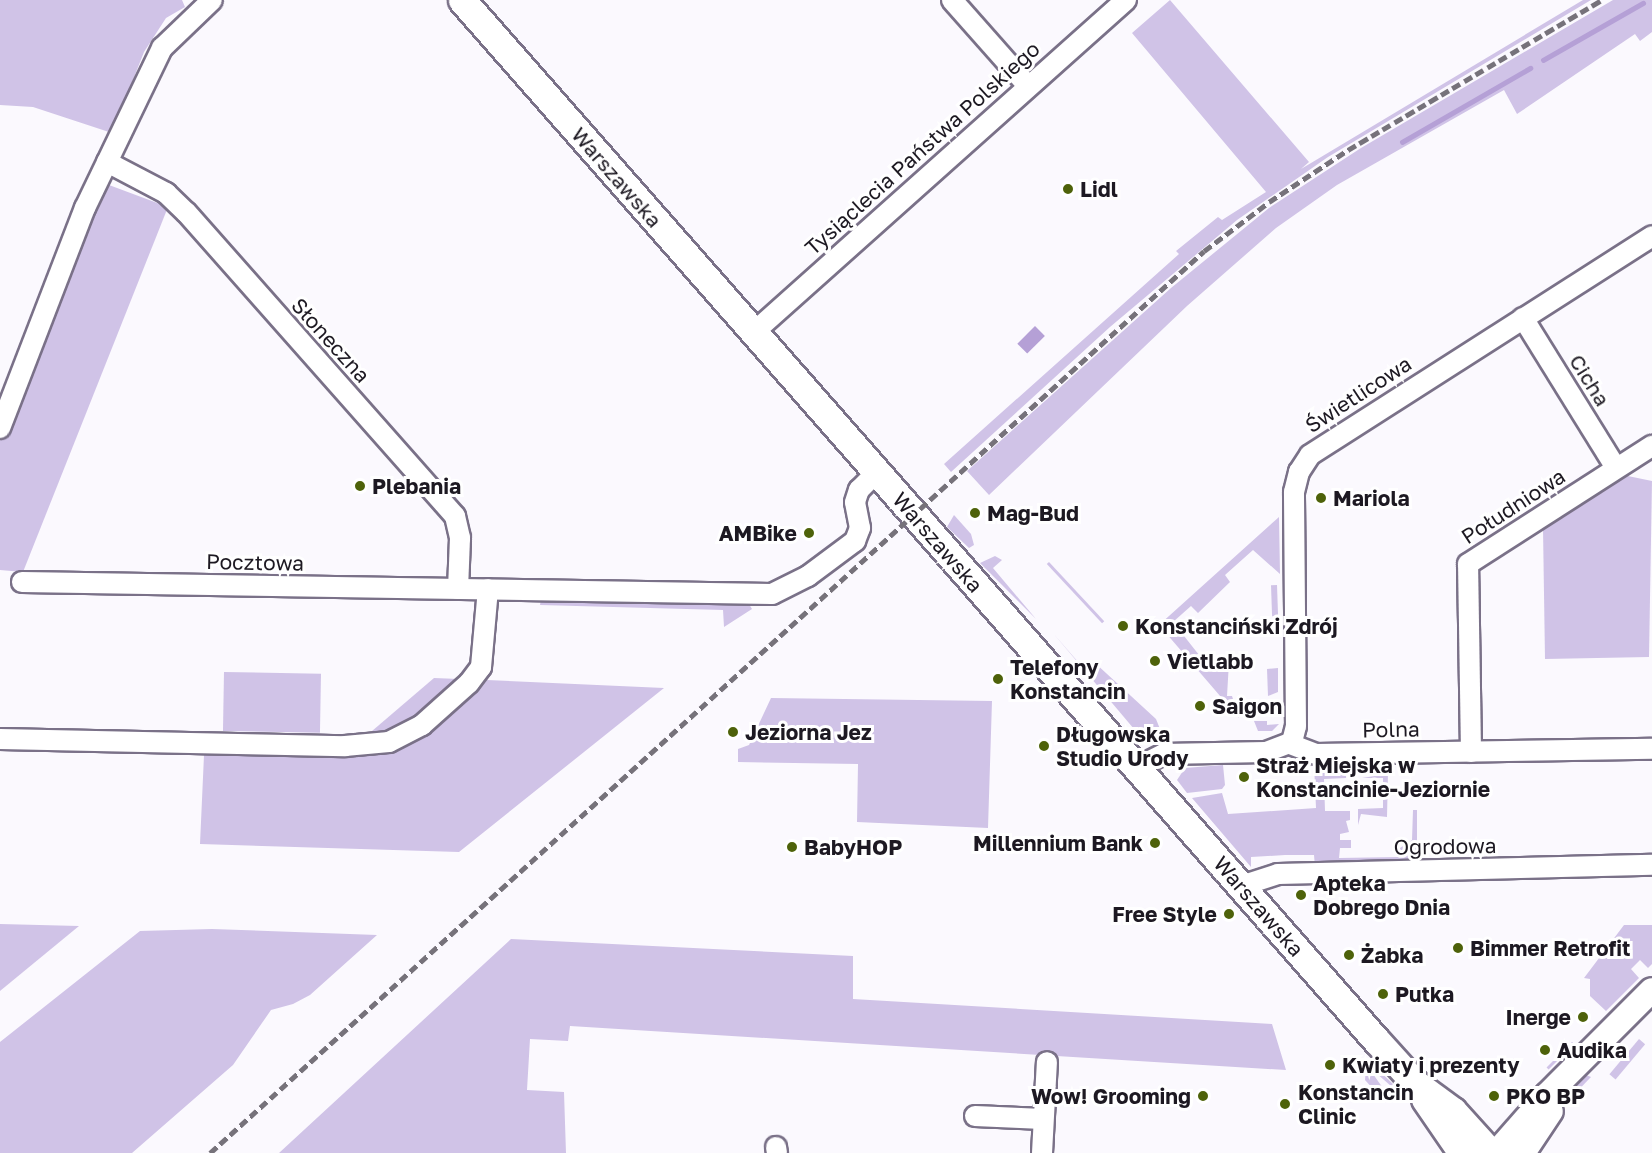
<!DOCTYPE html>
<html>
<head>
<meta charset="utf-8">
<style>
  body { margin:0 }
  #map { position:relative; width:1652px; height:1153px; overflow:hidden; background:#fbf9fe; font-family:"Golos Text",sans-serif }
  div>[style] { position:absolute }
  .green>* { inset:0; background:#d0c3e7; transform-origin:0 0 }
  .water>* { inset:0; background:#b5a0d6; transform-origin:0 0 }
  .stream>* { height:4.5px; margin:-2.25px; padding:0 2.25px; transform-origin:2.25px; border-radius:2.25px; background:#b5a0d6 }
  .roads { filter:drop-shadow(2px 0 #7a7188) drop-shadow(-2px 0 #7a7188) drop-shadow(0 2px #7a7188) drop-shadow(0 -2px #7a7188) }
  .minor>* { height:20px; margin:-10px; padding:0 10px; transform-origin:10px; border-radius:10px; background:#fff }
  .tertiary>* { height:24px; margin:-12px; padding:0 12px; transform-origin:12px; border-radius:12px; background:#fff }
  .secondary>* { height:27px; margin:-13.5px; padding:0 13.5px; transform-origin:13.5px; border-radius:13.5px; background:#fff }
  .rail>* { height:4.5px; margin-top:-2.25px; transform-origin:0; background:repeating-linear-gradient(90deg,#76727a 0 9px,transparent 0 13.5px) }
  .dots>* { width:16px; height:16px; translate:-50% -50%; box-sizing:border-box; border:3px solid #fff; border-radius:50% }
  span { translate:-50% -50%; white-space:nowrap; text-align:center; line-height:1.15; -webkit-text-stroke:6px #fff; paint-order:stroke }
  .street-label { font-size:21px; color:#1d1922 }
  .poi-label { font-size:21px; color:#1d1922; font-weight:700 }
  .left { translate:0 -50%; text-align:left }
  .right { translate:-100% -50%; text-align:right }
</style>
</head>
<body>
<div id="map">
  <div class="green">
    <div style="clip-path:polygon(0 0,182px 0,185px 7px,166px 18px,144px 52px,112px 133px,33px 107px,0 105px)"></div>
    <div style="clip-path:polygon(1170px 0,1309px 162px,1301px 169px,1583px 0,1591px 0,1328px 157px,1237px 220px,1110px 327px,951px 472px,944px 464px,1179px 254px,1176px 251px,1218px 217px,1222px 220px,1266px 192px,1132px 33px)"></div>
    <div style="clip-path:polygon(1613px 0,1652px 0,1652px 32px,1640px 41px,1635px 34px,1517px 114px,1504px 90px,1337px 185px,1276px 228px,1187px 306px,989px 495px,967px 471px,1171px 288px,1269px 208px,1361px 148px)"></div>
    <div style="clip-path:polygon(109px 185px,168px 207px,23px 572px,0 570px,0 439px,102px 192px)"></div>
    <div style="clip-path:polygon(1623px 475px,1652px 481px,1649px 657px,1545px 659px,1543px 528px)"></div>
    <div style="clip-path:polygon(954px 515px,971px 534px,974px 545px,969px 548px,947px 527px)"></div>
    <div style="clip-path:polygon(1279px 517px,1280px 574px,1253px 550px,1225px 575px,1230px 582px,1198px 613px,1191px 606px,1173px 622px,1203px 660px,1214px 660px,1215px 669px,1220px 669px,1220px 662px,1229px 662px,1227px 696px,1232px 696px,1239px 718px,1159px 625px)"></div>
    <div style="clip-path:polygon(995px 556px,1002px 560px,993px 568px,1036px 619px,980px 563px)"></div>
    <div style="left:1049px;top:562px;width:81px;height:3px;rotate:47deg"></div>
    <div style="left:1277px;top:585px;width:31px;height:6px;rotate:88deg"></div>
    <div style="clip-path:polygon(542px 594px,747px 601px,752px 609px,724px 627px,723px 610px,540px 605px)"></div>
    <div style="clip-path:polygon(1053px 633px,1085px 670px,1094px 662px,1156px 719px,1162px 734px,1134px 729px)"></div>
    <div style="clip-path:polygon(1278px 668px,1278px 692px,1268px 696px,1267px 669px)"></div>
    <div style="left:224px;top:672px;width:97px;height:59px;rotate:1deg"></div>
    <div style="clip-path:polygon(434px 678px,459px 679px,397px 729px,365px 737px)"></div>
    <div style="clip-path:polygon(487px 680px,664px 688px,459px 852px,200px 844px,204px 755px,377px 753px,455px 708px)"></div>
    <div style="clip-path:polygon(771px 698px,992px 701px,988px 828px,857px 822px,858px 764px,738px 762px,738px 749px,749px 745px)"></div>
    <div style="clip-path:polygon(1254px 721px,1267px 721px,1267px 725px,1279px 724px,1272px 731px,1258px 731px)"></div>
    <div style="clip-path:polygon(1314px 764px,1346px 764px,1346px 778px,1324px 779px,1325px 811px,1350px 811px,1350px 820px,1346px 821px,1349px 832px,1340px 834px,1340px 840px,1351px 840px,1351px 848px,1340px 848px,1339px 858px,1399px 857px,1400px 848px,1412px 840px,1413px 810px,1417px 810px,1417px 860px,1335px 862px,1334px 866px,1315px 867px,1314px 855px,1285px 855px,1251px 857px,1251px 867px,1192px 798px,1222px 793px,1228px 814px,1316px 808px)"></div>
    <div style="clip-path:polygon(1223px 765px,1225px 785px,1222px 789px,1187px 793px,1177px 780px,1185px 768px)"></div>
    <div style="clip-path:polygon(1362px 765px,1392px 765px,1394px 772px,1388px 772px,1387px 817px,1361px 814px,1358px 825px,1358px 809px,1383px 808px,1383px 778px,1362px 778px,1381px 775px,1381px 768px)"></div>
    <div style="clip-path:polygon(0 924px,79px 926px,0 991px)"></div>
    <div style="clip-path:polygon(1624px 925px,1652px 925px,1652px 964px,1648px 968px,1640px 960px,1631px 969px,1639px 978px,1606px 1011px,1590px 996px,1590px 979px,1584px 978px)"></div>
    <div style="clip-path:polygon(212px 929px,377px 935px,310px 995px,293px 1004px,271px 1010px,233px 1065px,132px 1153px,0 1153px,0 1042px,140px 931px)"></div>
    <div style="clip-path:polygon(511px 939px,853px 956px,853px 999px,1272px 1024px,1286px 1070px,570px 1026px,568px 1041px,530px 1039px,527px 1090px,564px 1092px,566px 1153px,279px 1153px)"></div>
    <div style="left:1639px;top:1039px;width:8px;height:46px;rotate:40deg"></div>
    <div style="left:1572px;top:1042px;width:3px;height:36px;rotate:45deg"></div>
    <div style="clip-path:polygon(1369px 1061px,1393px 1084px,1391px 1086px,1376px 1073px,1373px 1074px,1385px 1091px,1375px 1091px,1365px 1080px,1366px 1068px,1362px 1063px)"></div>
    <div style="clip-path:polygon(1586px 1075px,1591px 1077px,1564px 1105px,1582px 1077px)"></div>
  </div>
  <div class="water">
    <div style="left:1035px;top:326px;width:14px;height:25px;rotate:45deg"></div>
  </div>
  <div class="stream">
    <div style="left:1543px;top:60px;width:115px;rotate:-29.7deg"></div>
    <div style="left:1402px;top:142px;width:148px;rotate:-30deg"></div>
  </div>
  <div class="roads">
    <div class="minor">
      <div style="left:952px;top:0;width:115px;rotate:48.5deg"></div>
      <div style="left:107px;top:162px;width:67px;rotate:27.7deg"></div>
      <div style="left:166px;top:193px;width:28px;rotate:44deg"></div>
      <div style="left:186px;top:212px;width:406px;rotate:48.5deg"></div>
      <div style="left:455px;top:516px;width:23px;rotate:77deg"></div>
      <div style="left:460px;top:538px;width:51px;rotate:92.2deg"></div>
      <div style="left:1523px;top:318px;width:176px;rotate:58.2deg"></div>
      <div style="left:753px;top:333px;width:500px;rotate:-41.76deg"></div>
      <div style="left:0;top:428px;width:236px;rotate:-68.9deg"></div>
      <div style="left:85px;top:208px;width:178px;rotate:-64.3deg"></div>
      <div style="left:162px;top:48px;width:69px;rotate:-43.8deg"></div>
      <div style="left:22px;top:582px;width:750px;rotate:0.92deg"></div>
      <div style="left:772px;top:594px;width:40px;rotate:-26.6deg"></div>
      <div style="left:808px;top:576px;width:59px;rotate:-36.7deg"></div>
      <div style="left:855px;top:541px;width:14px;rotate:-69deg"></div>
      <div style="left:860px;top:528px;width:26px;rotate:-101deg"></div>
      <div style="left:855px;top:502px;width:13px;rotate:-72deg"></div>
      <div style="left:859px;top:490px;width:24px;rotate:-45deg"></div>
      <div style="left:0;top:739px;width:345px;rotate:1.2deg"></div>
      <div style="left:345px;top:746px;width:44px;rotate:-5.2deg"></div>
      <div style="left:389px;top:742px;width:37px;rotate:-27deg"></div>
      <div style="left:422px;top:725px;width:63px;rotate:-41.8deg"></div>
      <div style="left:469px;top:683px;width:20px;rotate:-53deg"></div>
      <div style="left:481px;top:667px;width:78px;rotate:-84.9deg"></div>
      <div style="left:1290px;top:744px;width:28px;rotate:21deg"></div>
      <div style="left:1316px;top:754px;width:336px;rotate:-0.9deg"></div>
      <div style="left:1471px;top:752px;width:188px;rotate:-90.9deg"></div>
      <div style="left:1468px;top:564px;width:219px;rotate:-32.7deg"></div>
      <div style="left:1138px;top:767px;width:29px;rotate:-27deg"></div>
      <div style="left:1164px;top:754px;width:102px;rotate:-1.1deg"></div>
      <div style="left:1266px;top:752px;width:28px;rotate:-21deg"></div>
      <div style="left:1292px;top:742px;width:16px;rotate:-76deg"></div>
      <div style="left:1296px;top:726px;width:234px;rotate:-90.5deg"></div>
      <div style="left:1294px;top:492px;width:21px;rotate:-76deg"></div>
      <div style="left:1299px;top:472px;width:20px;rotate:-57deg"></div>
      <div style="left:1310px;top:455px;width:406px;rotate:-32.6deg"></div>
      <div style="left:1241px;top:886px;width:39px;rotate:-18deg"></div>
      <div style="left:1278px;top:874px;width:374px;rotate:-1.4deg"></div>
      <div style="left:975px;top:1116px;width:68px;rotate:2.5deg"></div>
      <div style="left:776px;top:1147px;width:6px;rotate:81deg"></div>
      <div style="left:1042px;top:1153px;width:91px;rotate:-86.9deg"></div>
    </div>
    <div class="tertiary">
      <div style="left:1496px;top:1153px;width:77px;rotate:-48.7deg"></div>
      <div style="left:1547px;top:1095px;width:148px;rotate:-45deg"></div>
      <div style="left:1523px;top:1153px;width:50px;rotate:-56.3deg"></div>
    </div>
    <div class="secondary">
      <div style="left:462px;top:0;width:1386px;rotate:48.69deg"></div>
      <div style="left:1377px;top:1041px;width:57px;rotate:47.9deg"></div>
      <div style="left:1415px;top:1083px;width:47px;rotate:36.4deg"></div>
      <div style="left:1453px;top:1111px;width:57px;rotate:47.9deg"></div>
      <div style="left:1425px;top:1099px;width:65px;rotate:55.6deg"></div>
    </div>
  </div>
  <div class="rail">
    <div style="left:210px;top:1153px;width:1342px;rotate:-42.22deg"></div>
    <div style="left:1204px;top:251px;width:81px;rotate:-37deg"></div>
    <div style="left:1269px;top:202px;width:95px;rotate:-33.4deg"></div>
    <div style="left:1348px;top:150px;width:295px;rotate:-30.6deg"></div>
  </div>
  <div class="dots">
    <div style="left:1068px;top:189px;background:#4e620a"></div>
    <div style="left:360px;top:486px;background:#4e620a"></div>
    <div style="left:1321px;top:498px;background:#4e620a"></div>
    <div style="left:975px;top:513px;background:#4e620a"></div>
    <div style="left:809px;top:533px;background:#4e620a"></div>
    <div style="left:1123px;top:626px;background:#4e620a"></div>
    <div style="left:1155px;top:661px;background:#4e620a"></div>
    <div style="left:998px;top:679px;background:#4e620a"></div>
    <div style="left:1200px;top:706px;background:#4e620a"></div>
    <div style="left:733px;top:732px;background:#4e620a"></div>
    <div style="left:1044px;top:746px;background:#4e620a"></div>
    <div style="left:1244px;top:777px;background:#4e620a"></div>
    <div style="left:1155px;top:843px;background:#4e620a"></div>
    <div style="left:792px;top:847px;background:#4e620a"></div>
    <div style="left:1301px;top:895px;background:#4e620a"></div>
    <div style="left:1229px;top:914px;background:#4e620a"></div>
    <div style="left:1458px;top:948px;background:#4e620a"></div>
    <div style="left:1349px;top:955px;background:#4e620a"></div>
    <div style="left:1383px;top:994px;background:#4e620a"></div>
    <div style="left:1583px;top:1017px;background:#4e620a"></div>
    <div style="left:1545px;top:1050px;background:#4e620a"></div>
    <div style="left:1330px;top:1065px;background:#4e620a"></div>
    <div style="left:1203px;top:1096px;background:#4e620a"></div>
    <div style="left:1494px;top:1096px;background:#4e620a"></div>
    <div style="left:1285px;top:1104px;background:#4e620a"></div>
  </div>
  <div class="street-label">
    <span style="left:922px;top:148px;rotate:-42deg">Tysiąclecia Państwa Polskiego</span>
    <span style="left:617px;top:177px;rotate:49deg">Warszawska</span>
    <span style="left:331px;top:340px;rotate:48deg">Słoneczna</span>
    <span style="left:1590px;top:380px;rotate:58deg">Cicha</span>
    <span style="left:1358px;top:394px;rotate:-33deg">Świetlicowa</span>
    <span style="left:1513px;top:506px;rotate:-33deg">Południowa</span>
    <span style="left:938px;top:542px;rotate:49deg">Warszawska</span>
    <span style="left:255px;top:562px;rotate:1deg">Pocztowa</span>
    <span style="left:1391px;top:729px;rotate:-1deg">Polna</span>
    <span style="left:1445px;top:846px;rotate:-1deg">Ogrodowa</span>
    <span style="left:1259px;top:906px;rotate:49deg">Warszawska</span>
  </div>
  <div class="poi-label">
    <span class="left" style="left:1080px;top:189px">Lidl</span>
    <span class="left" style="left:372px;top:486px">Plebania</span>
    <span class="left" style="left:1333px;top:498px">Mariola</span>
    <span class="left" style="left:987px;top:513px">Mag-Bud</span>
    <span class="right" style="left:797px;top:533px">AMBike</span>
    <span class="left" style="left:1135px;top:626px">Konstanciński Zdrój</span>
    <span class="left" style="left:1167px;top:661px">Vietlabb</span>
    <span class="left" style="left:1010px;top:679px">Telefony<br>Konstancin</span>
    <span class="left" style="left:1212px;top:706px">Saigon</span>
    <span class="left" style="left:745px;top:732px">Jeziorna Jez</span>
    <span class="left" style="left:1056px;top:746px">Długowska<br>Studio Urody</span>
    <span class="left" style="left:1256px;top:777px">Straż Miejska w<br>Konstancinie-Jeziornie</span>
    <span class="right" style="left:1143px;top:843px">Millennium Bank</span>
    <span class="left" style="left:804px;top:847px">BabyHOP</span>
    <span class="left" style="left:1313px;top:895px">Apteka<br>Dobrego Dnia</span>
    <span class="right" style="left:1217px;top:914px">Free Style</span>
    <span class="left" style="left:1470px;top:948px">Bimmer Retrofit</span>
    <span class="left" style="left:1361px;top:955px">Żabka</span>
    <span class="left" style="left:1395px;top:994px">Putka</span>
    <span class="right" style="left:1571px;top:1017px">Inerge</span>
    <span class="left" style="left:1557px;top:1050px">Audika</span>
    <span class="left" style="left:1342px;top:1065px">Kwiaty i prezenty</span>
    <span class="left" style="left:1298px;top:1104px">Konstancin<br>Clinic</span>
    <span class="right" style="left:1191px;top:1096px">Wow! Grooming</span>
    <span class="left" style="left:1506px;top:1096px">PKO BP</span>
  </div>
</div>
</body>
</html>
